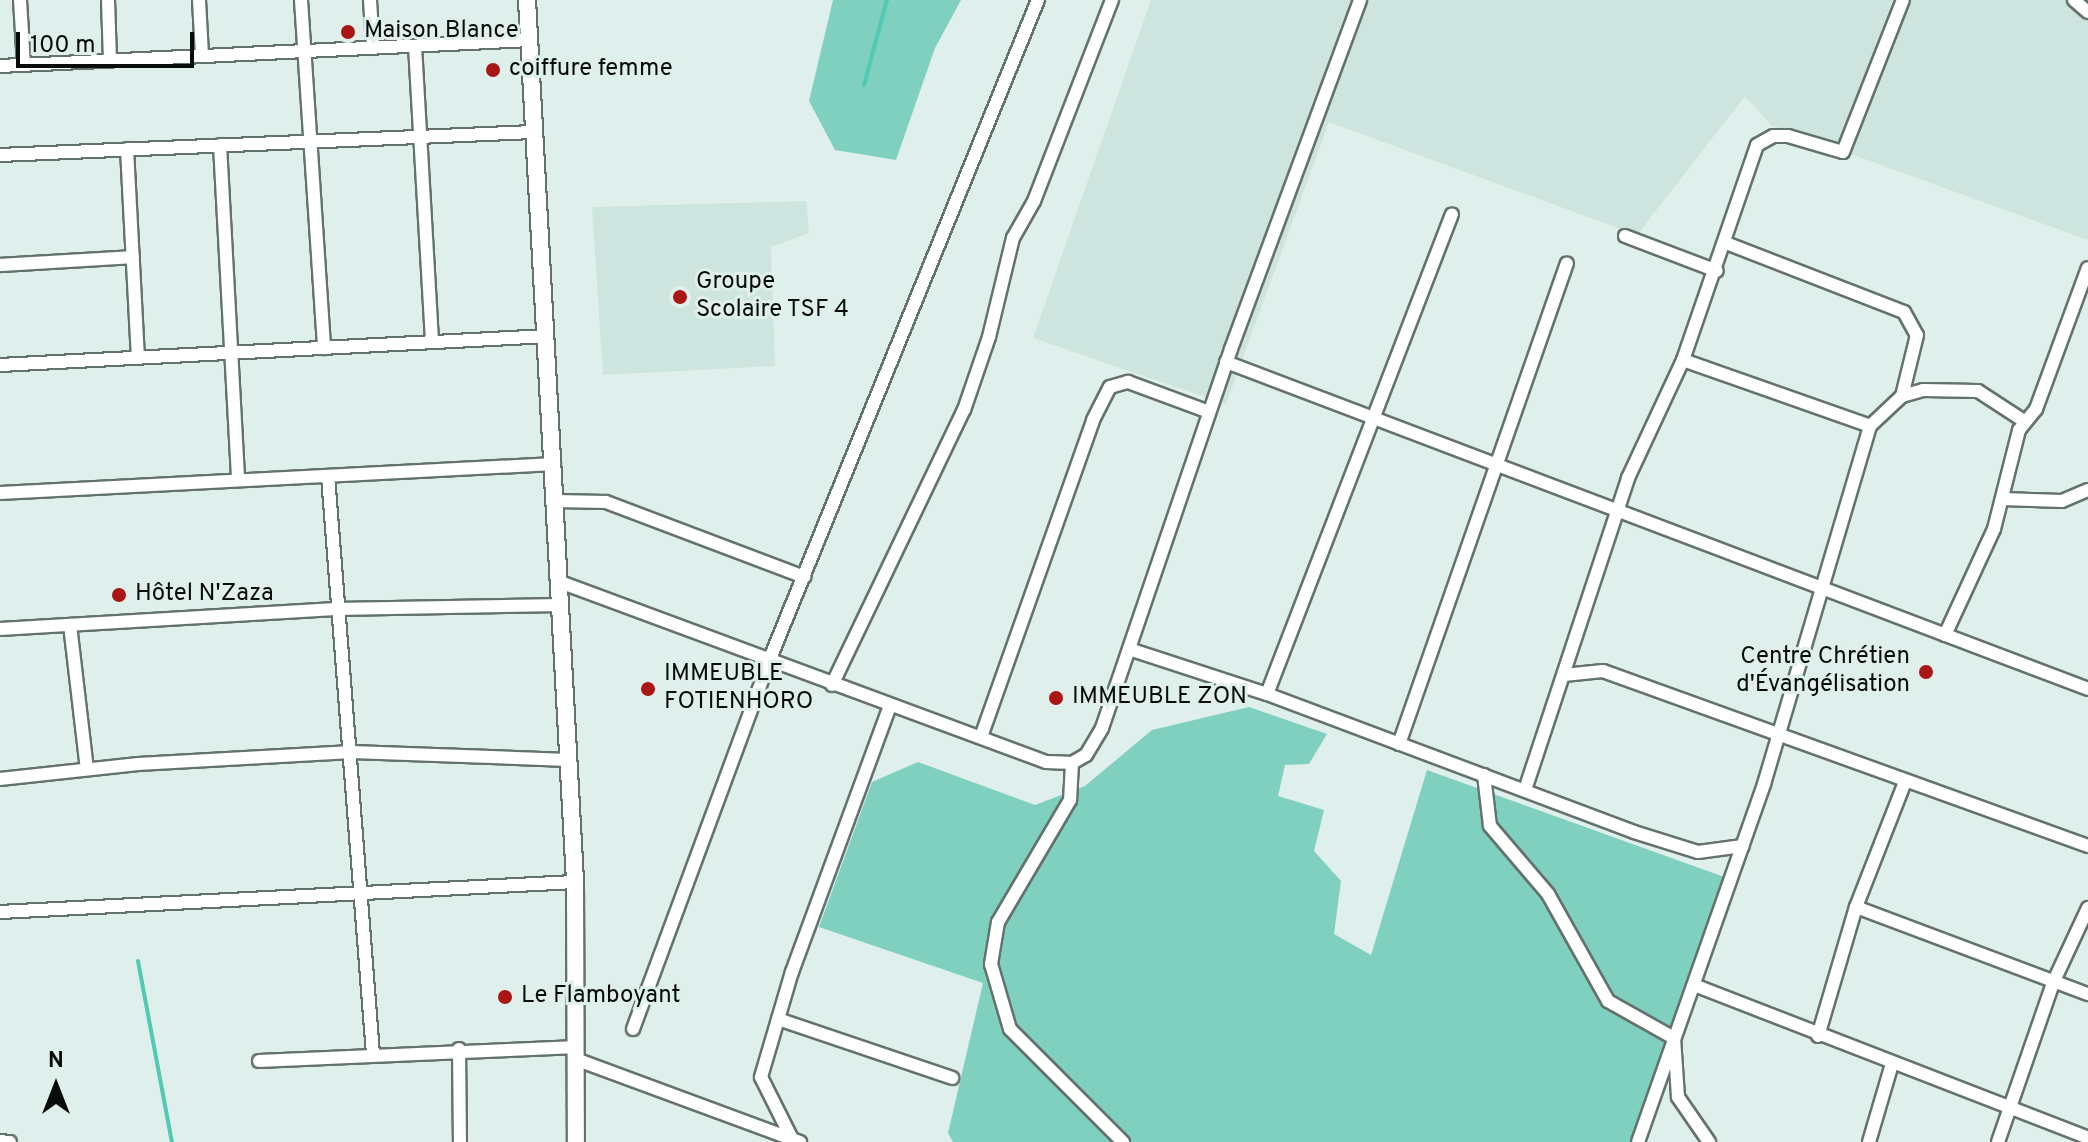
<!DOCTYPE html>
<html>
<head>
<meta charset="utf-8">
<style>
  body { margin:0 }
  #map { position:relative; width:2088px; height:1142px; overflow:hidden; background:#dfefeb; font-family:Overpass,sans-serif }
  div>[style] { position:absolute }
  .built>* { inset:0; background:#cde5de }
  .green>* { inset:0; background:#7fd0be }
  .stream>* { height:4px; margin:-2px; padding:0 2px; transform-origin:2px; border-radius:2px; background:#50cab2 }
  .roads { filter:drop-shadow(2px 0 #64726e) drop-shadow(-2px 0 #64726e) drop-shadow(0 2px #64726e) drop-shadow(0 -2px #64726e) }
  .minor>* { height:12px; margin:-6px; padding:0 6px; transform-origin:6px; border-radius:6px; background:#fff }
  .tertiary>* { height:16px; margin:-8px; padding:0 8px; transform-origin:8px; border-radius:8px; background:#fff }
  .dots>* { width:22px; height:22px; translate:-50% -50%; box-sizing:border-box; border:4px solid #dfefeb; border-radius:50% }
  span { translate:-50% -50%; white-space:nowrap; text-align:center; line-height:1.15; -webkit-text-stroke:6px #dfefeb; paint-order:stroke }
  .poi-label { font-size:24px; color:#080d0c }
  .left { translate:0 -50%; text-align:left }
  .right { translate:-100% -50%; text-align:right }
  .north { position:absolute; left:16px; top:1046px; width:80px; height:80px; -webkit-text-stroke:6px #dfefeb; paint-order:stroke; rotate:0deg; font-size:22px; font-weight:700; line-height:32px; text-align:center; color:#080d0c }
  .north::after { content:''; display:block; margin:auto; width:28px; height:36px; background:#080d0c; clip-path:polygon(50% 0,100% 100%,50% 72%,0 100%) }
  .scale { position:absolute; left:16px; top:32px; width:178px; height:36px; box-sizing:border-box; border:4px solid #080d0c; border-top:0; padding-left:10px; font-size:24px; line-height:28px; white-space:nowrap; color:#080d0c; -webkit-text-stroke:6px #dfefeb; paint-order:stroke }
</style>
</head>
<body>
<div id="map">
  <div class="built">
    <div style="clip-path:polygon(1151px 0,2088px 0,2088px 240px,1771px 125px,1745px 96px,1637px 235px,1329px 122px,1226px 404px,1033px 338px)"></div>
    <div style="clip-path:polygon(806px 201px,809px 233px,771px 247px,775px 366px,603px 375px,592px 207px)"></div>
  </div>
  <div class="green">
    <div style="clip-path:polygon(833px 0,961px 0,935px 48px,896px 160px,835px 150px,809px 101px)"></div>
    <div style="clip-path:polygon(1249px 707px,1327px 734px,1309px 764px,1285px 765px,1278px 796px,1324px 810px,1314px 851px,1341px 881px,1334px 934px,1371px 955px,1427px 770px,1727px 878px,1635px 1142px,953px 1142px,948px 1133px,983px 983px,819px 927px,872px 782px,918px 762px,1035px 805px,1085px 786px,1152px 730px)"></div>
  </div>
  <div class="stream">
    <div style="left:864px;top:85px;width:88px;rotate:-74.9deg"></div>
    <div style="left:138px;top:961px;width:184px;rotate:79.4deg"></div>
  </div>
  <div class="roads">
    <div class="minor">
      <div style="left:20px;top:0;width:65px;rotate:86.5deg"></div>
      <div style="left:108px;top:0;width:61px;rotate:88.1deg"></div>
      <div style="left:199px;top:0;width:56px;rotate:86.9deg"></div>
      <div style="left:301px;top:0;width:349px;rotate:86.2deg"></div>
      <div style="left:370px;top:0;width:48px;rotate:86.4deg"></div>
      <div style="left:2074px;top:0;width:18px;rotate:41deg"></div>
      <div style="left:415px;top:46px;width:296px;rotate:86.7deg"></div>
      <div style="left:0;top:66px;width:531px;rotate:-2.81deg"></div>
      <div style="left:220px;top:145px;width:335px;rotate:86.9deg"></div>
      <div style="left:127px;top:149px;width:208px;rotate:87deg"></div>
      <div style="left:0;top:155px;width:533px;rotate:-2.47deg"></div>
      <div style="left:1625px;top:236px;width:98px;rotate:20.8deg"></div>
      <div style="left:1726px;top:243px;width:191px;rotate:21.2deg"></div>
      <div style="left:1904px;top:312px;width:26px;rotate:61deg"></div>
      <div style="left:1917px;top:335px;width:63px;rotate:103.8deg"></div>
      <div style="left:0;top:265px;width:133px;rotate:-3.4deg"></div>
      <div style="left:1683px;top:360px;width:198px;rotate:19.4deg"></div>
      <div style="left:1226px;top:362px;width:922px;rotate:20.77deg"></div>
      <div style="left:0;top:365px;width:548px;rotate:-3.03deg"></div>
      <div style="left:328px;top:476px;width:580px;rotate:85.55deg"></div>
      <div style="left:0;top:493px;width:555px;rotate:-3deg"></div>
      <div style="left:2002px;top:499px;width:60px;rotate:1.9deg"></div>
      <div style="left:2062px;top:501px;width:28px;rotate:-23deg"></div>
      <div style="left:556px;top:501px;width:50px;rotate:1.1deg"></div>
      <div style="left:606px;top:502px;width:212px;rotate:20.7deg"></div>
      <div style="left:560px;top:582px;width:518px;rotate:20.32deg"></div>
      <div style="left:1046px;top:762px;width:26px;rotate:2deg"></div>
      <div style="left:1072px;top:763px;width:16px;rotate:-30deg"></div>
      <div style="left:1086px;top:755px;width:31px;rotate:-59deg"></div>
      <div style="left:1102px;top:728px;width:400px;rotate:-71.2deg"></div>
      <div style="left:1231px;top:349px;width:372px;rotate:-69.7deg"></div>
      <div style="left:70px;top:625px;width:145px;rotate:83.3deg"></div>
      <div style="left:0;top:629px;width:336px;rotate:-3.4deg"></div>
      <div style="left:335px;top:609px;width:226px;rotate:-1deg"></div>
      <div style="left:1945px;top:635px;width:117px;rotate:-65.2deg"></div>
      <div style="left:1994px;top:529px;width:102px;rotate:-75.8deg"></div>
      <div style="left:2019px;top:430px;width:27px;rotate:-51deg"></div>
      <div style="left:2036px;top:409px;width:150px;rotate:-69.8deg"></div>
      <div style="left:1129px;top:649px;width:145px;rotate:18.1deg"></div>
      <div style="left:1267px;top:694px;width:392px;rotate:20.6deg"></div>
      <div style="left:1634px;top:832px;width:67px;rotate:17.4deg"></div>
      <div style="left:1698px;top:852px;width:45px;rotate:-7.6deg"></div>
      <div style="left:1564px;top:675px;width:39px;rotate:-6deg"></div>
      <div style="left:1603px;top:671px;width:516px;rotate:19.84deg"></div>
      <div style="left:832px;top:685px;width:305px;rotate:-64.4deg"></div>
      <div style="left:964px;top:410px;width:77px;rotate:-71.1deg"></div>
      <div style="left:989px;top:337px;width:102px;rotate:-76.4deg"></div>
      <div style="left:1013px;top:238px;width:43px;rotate:-60.4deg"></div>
      <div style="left:1034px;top:201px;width:216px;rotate:-68.8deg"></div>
      <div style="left:1267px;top:694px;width:514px;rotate:-68.92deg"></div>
      <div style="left:981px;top:737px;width:336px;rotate:-70.5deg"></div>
      <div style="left:1093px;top:420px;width:37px;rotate:-63deg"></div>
      <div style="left:1110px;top:387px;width:19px;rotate:-16deg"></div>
      <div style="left:1128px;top:382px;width:86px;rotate:20.3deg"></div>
      <div style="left:1399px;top:744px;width:509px;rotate:-70.75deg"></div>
      <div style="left:1072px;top:763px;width:37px;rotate:93deg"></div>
      <div style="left:1070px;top:800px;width:142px;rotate:120.5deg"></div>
      <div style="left:998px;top:922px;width:43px;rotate:99.5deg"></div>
      <div style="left:991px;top:964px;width:68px;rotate:73.7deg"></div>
      <div style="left:1010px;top:1029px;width:160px;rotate:45deg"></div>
      <div style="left:1484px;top:775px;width:51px;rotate:83.3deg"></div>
      <div style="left:1490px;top:826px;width:89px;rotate:49.5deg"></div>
      <div style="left:1548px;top:894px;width:123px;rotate:60.7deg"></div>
      <div style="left:1608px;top:1001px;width:76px;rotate:29.3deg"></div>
      <div style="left:1674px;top:1038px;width:59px;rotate:86.1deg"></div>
      <div style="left:1678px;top:1097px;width:55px;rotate:55.4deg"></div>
      <div style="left:0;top:779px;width:139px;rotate:-6.2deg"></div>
      <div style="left:138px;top:764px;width:214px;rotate:-3.2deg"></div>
      <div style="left:352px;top:752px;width:216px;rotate:2.1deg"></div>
      <div style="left:1525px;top:790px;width:329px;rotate:-71.7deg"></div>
      <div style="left:1628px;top:478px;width:130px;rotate:-65deg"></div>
      <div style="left:1683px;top:360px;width:227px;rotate:-71deg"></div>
      <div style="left:1757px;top:145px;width:18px;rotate:-29deg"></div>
      <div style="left:1773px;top:136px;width:15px"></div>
      <div style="left:1788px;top:136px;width:57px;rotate:16.2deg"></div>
      <div style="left:1843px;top:152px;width:163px;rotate:-68.5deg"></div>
      <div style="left:1856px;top:907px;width:248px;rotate:20.6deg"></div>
      <div style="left:0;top:912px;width:576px;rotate:-2.99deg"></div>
      <div style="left:1694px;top:985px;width:423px;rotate:21.2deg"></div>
      <div style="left:778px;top:1019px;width:184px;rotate:18.7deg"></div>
      <div style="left:633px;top:1029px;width:392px;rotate:-69.7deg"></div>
      <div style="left:769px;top:661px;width:714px;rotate:-67.86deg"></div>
      <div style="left:1818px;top:1036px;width:134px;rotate:-73.6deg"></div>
      <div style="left:1856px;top:907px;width:134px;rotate:-68.6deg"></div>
      <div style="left:459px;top:1049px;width:93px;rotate:89.4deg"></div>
      <div style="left:578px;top:1060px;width:237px;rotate:20.3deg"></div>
      <div style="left:259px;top:1061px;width:318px;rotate:-2.5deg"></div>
      <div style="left:792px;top:1139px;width:69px;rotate:-116.6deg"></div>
      <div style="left:761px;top:1077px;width:109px;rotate:-73.6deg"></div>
      <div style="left:792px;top:972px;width:284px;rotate:-69.8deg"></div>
      <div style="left:0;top:1141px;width:10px;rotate:6deg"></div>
      <div style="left:1638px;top:1142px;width:380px;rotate:-70.6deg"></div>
      <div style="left:1764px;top:784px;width:373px;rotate:-73.5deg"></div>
      <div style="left:1870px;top:426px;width:44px;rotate:-43.2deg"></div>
      <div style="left:1902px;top:396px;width:22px;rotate:-16deg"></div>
      <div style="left:1923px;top:390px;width:55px;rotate:1deg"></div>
      <div style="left:1978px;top:391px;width:55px;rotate:33.1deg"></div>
      <div style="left:1869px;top:1142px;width:81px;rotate:-73.6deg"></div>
      <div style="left:1998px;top:1142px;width:168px;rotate:-70.9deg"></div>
      <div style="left:2053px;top:983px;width:83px;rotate:-65deg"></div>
    </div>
    <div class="tertiary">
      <div style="left:527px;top:0;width:883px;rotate:86.88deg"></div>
      <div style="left:575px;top:882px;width:260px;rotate:89.8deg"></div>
    </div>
  </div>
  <div class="dots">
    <div style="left:348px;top:32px;background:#a91615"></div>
    <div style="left:493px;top:70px;background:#a91615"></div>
    <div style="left:680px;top:297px;background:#a91615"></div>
    <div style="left:119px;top:595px;background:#a91615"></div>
    <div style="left:1926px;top:672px;background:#a91615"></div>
    <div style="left:648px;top:689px;background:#a91615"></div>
    <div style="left:1056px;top:698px;background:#a91615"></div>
    <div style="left:505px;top:997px;background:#a91615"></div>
  </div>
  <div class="poi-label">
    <span class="left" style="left:364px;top:32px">Maison Blance</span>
    <span class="left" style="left:509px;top:70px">coiffure femme</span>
    <span class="left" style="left:696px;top:297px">Groupe<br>Scolaire TSF 4</span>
    <span class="left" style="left:135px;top:595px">Hôtel N'Zaza</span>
    <span class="right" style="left:1910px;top:672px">Centre Chrétien<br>d'Évangélisation</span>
    <span class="left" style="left:664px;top:689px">IMMEUBLE<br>FOTIENHORO</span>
    <span class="left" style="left:1072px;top:698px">IMMEUBLE ZON</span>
    <span class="left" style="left:521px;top:997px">Le Flamboyant</span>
  </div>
  <div class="north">N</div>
  <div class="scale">100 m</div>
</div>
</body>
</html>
